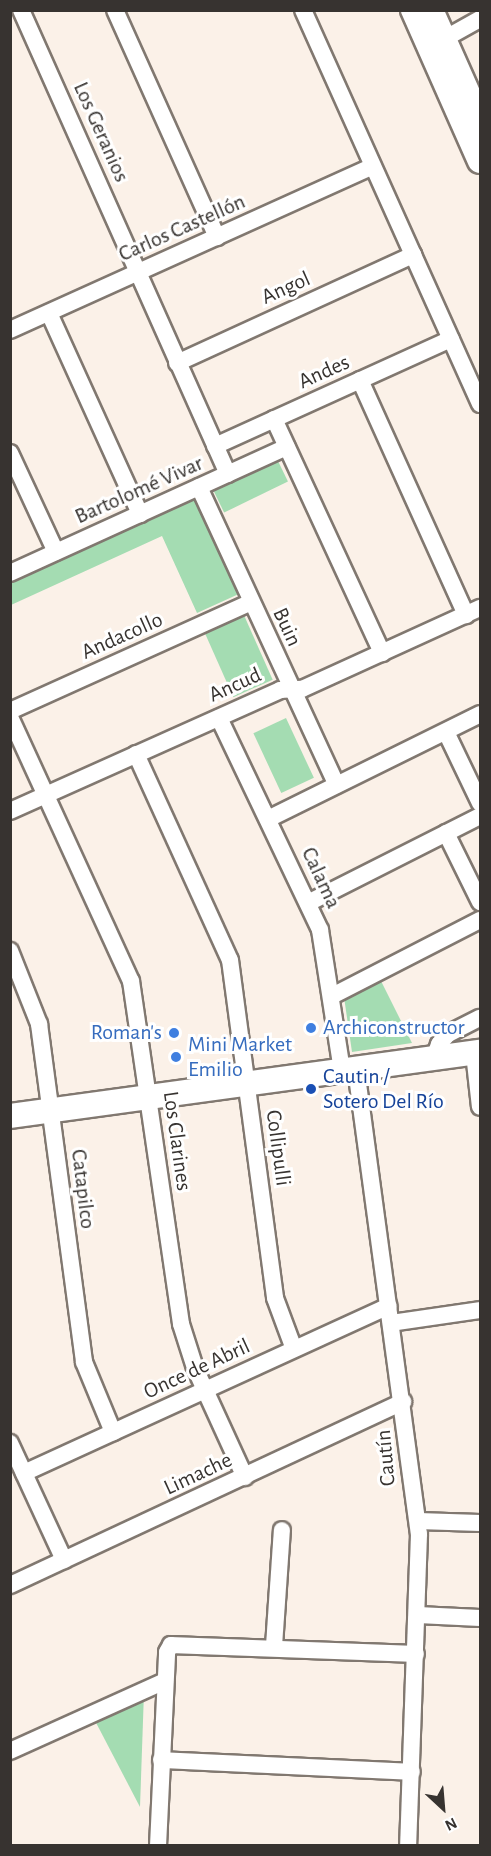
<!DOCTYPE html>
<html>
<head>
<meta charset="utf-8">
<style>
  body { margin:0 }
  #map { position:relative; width:491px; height:1856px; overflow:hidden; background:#fbf1e8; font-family:"Alegreya Sans",sans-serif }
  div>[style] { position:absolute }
  .green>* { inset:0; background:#a4dcb2; transform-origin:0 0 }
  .roads { filter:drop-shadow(2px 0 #817870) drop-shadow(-2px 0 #817870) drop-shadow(0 2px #817870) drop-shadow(0 -2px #817870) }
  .minor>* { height:16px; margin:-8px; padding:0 8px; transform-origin:8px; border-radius:8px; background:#fff }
  .secondary>* { height:24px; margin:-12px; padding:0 12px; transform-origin:12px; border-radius:12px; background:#fff }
  .dots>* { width:16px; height:16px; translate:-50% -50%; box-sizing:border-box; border:3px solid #fff; border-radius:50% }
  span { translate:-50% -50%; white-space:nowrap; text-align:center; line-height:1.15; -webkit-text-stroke:6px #fff; paint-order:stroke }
  .street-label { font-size:22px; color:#373330 }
  .shop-label { font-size:22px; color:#366cbe }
  .left { translate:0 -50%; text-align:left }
  .right { translate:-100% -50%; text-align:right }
  .transit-label { font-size:22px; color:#164399 }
  .frame { position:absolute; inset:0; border:12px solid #373330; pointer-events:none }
  .north { position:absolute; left:413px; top:1778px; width:60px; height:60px; -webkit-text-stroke:4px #fff; paint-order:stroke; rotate:154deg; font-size:16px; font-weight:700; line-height:24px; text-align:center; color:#373330 }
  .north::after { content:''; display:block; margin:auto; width:21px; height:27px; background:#373330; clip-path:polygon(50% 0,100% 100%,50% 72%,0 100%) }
</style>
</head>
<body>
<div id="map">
  <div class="green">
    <div style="left:277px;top:459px;width:25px;height:71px;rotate:64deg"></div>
    <div style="clip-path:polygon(196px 495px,241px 593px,197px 613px,162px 536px,11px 605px,10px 580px)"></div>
    <div style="left:243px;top:613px;width:73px;height:43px;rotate:66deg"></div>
    <div style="left:286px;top:718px;width:66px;height:36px;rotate:65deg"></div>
    <div style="clip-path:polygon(380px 979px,412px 1043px,352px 1052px,344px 997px)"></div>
    <div style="clip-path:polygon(144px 1692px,140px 1807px,92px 1715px)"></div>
  </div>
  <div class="roads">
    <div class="minor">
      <div style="left:21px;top:10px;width:508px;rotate:65.96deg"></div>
      <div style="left:115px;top:10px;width:249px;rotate:65.8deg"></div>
      <div style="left:303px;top:10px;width:432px;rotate:65.8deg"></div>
      <div style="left:444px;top:39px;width:41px;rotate:-29.1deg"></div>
      <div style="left:49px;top:313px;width:221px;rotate:65.6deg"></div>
      <div style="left:10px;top:330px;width:398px;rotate:-24.3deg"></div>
      <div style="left:177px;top:363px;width:260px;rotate:-24.6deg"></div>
      <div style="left:360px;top:380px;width:258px;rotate:65.7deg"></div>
      <div style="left:274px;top:419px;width:258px;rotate:65.2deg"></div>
      <div style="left:215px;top:446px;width:259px;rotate:-24.4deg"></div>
      <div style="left:10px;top:453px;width:109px;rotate:65.1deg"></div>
      <div style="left:199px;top:487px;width:328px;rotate:65.2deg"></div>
      <div style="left:10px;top:573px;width:304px;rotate:-24.5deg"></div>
      <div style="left:10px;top:711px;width:265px;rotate:-24.3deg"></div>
      <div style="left:10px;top:717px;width:290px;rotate:65.4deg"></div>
      <div style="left:131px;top:981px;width:347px;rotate:81.7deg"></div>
      <div style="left:181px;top:1324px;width:46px;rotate:72.3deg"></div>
      <div style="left:195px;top:1368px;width:120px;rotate:65.4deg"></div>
      <div style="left:219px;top:718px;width:235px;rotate:64.5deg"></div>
      <div style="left:320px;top:930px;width:143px;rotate:81.1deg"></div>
      <div style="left:446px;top:732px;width:79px;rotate:64.4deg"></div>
      <div style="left:136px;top:754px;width:226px;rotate:65.5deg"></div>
      <div style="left:230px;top:960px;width:341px;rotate:82.4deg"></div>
      <div style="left:275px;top:1298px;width:54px;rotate:69.6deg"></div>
      <div style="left:10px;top:811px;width:296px;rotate:-24.1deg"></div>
      <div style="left:280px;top:690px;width:22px;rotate:-3deg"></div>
      <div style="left:302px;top:689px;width:196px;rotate:-24.5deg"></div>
      <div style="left:268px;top:819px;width:237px;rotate:-26.3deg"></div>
      <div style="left:446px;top:833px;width:77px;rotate:63.8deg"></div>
      <div style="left:308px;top:903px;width:193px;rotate:-26.8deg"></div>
      <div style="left:10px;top:951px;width:79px;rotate:68.3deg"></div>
      <div style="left:39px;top:1024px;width:341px;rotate:82.4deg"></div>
      <div style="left:84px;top:1362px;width:76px;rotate:67.5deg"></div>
      <div style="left:332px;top:996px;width:166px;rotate:-27.2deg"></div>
      <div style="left:474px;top:1053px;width:54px;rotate:83.7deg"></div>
      <div style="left:434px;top:1058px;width:15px;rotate:-70deg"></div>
      <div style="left:439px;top:1044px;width:13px;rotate:-48deg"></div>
      <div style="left:448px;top:1034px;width:36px;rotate:-27deg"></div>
      <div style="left:356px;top:1069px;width:469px;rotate:82.3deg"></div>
      <div style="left:419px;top:1534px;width:312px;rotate:92deg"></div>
      <div style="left:391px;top:1323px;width:90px;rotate:-8.3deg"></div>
      <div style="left:10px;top:1443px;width:129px;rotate:65.2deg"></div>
      <div style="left:24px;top:1473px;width:401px;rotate:-24.6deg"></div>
      <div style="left:418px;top:1521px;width:62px;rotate:1.8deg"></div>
      <div style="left:10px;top:1585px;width:434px;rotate:-25deg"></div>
      <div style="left:418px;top:1615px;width:62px;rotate:2.8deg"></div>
      <div style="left:274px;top:1646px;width:116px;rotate:-86.1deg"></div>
      <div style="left:10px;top:1751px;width:170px;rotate:-24.3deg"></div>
      <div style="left:161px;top:1760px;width:251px;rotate:2.7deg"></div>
      <div style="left:158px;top:1846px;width:194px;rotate:-87.3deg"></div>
      <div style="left:167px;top:1652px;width:8px;rotate:-60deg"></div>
      <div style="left:171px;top:1645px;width:245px;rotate:2.1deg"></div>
    </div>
    <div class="secondary">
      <div style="left:413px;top:10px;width:165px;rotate:66.1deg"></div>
      <div style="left:431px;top:10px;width:120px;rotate:66deg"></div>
      <div style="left:10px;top:1116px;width:474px;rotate:-7.8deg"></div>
    </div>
  </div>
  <div class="dots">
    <div style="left:311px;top:1028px;background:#3f7fe0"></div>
    <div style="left:174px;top:1033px;background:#3f7fe0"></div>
    <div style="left:176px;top:1057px;background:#3f7fe0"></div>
    <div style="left:311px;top:1089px;background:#1a4fb4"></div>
  </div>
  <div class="street-label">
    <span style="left:101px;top:132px;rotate:66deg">Los Geranios</span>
    <span style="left:182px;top:228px;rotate:-24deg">Carlos Castellón</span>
    <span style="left:286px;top:288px;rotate:-24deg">Angol</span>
    <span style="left:324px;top:372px;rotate:-24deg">Andes</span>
    <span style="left:139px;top:490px;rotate:-24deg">Bartolomé Vivar</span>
    <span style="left:287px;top:627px;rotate:65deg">Buin</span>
    <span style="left:122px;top:636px;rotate:-24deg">Andacollo</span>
    <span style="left:235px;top:685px;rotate:-24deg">Ancud</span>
    <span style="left:321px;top:878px;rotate:65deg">Calama</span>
    <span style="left:177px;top:1141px;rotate:82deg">Los Clarines</span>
    <span style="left:278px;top:1148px;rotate:82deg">Collipulli</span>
    <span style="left:83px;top:1189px;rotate:83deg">Catapilco</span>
    <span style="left:197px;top:1369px;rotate:-25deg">Once de Abril</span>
    <span style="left:386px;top:1458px;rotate:-95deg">Cautín</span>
    <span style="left:198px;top:1474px;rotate:-25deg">Limache</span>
  </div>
  <div class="shop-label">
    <span class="left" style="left:323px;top:1028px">Archiconstructor</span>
    <span class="right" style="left:162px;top:1033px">Roman's</span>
    <span class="left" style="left:188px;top:1057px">Mini Market<br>Emilio</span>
  </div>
  <div class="transit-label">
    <span class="left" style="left:323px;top:1089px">Cautin /<br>Sotero Del Río</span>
  </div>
  <div class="frame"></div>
  <div class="north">N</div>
</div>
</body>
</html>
